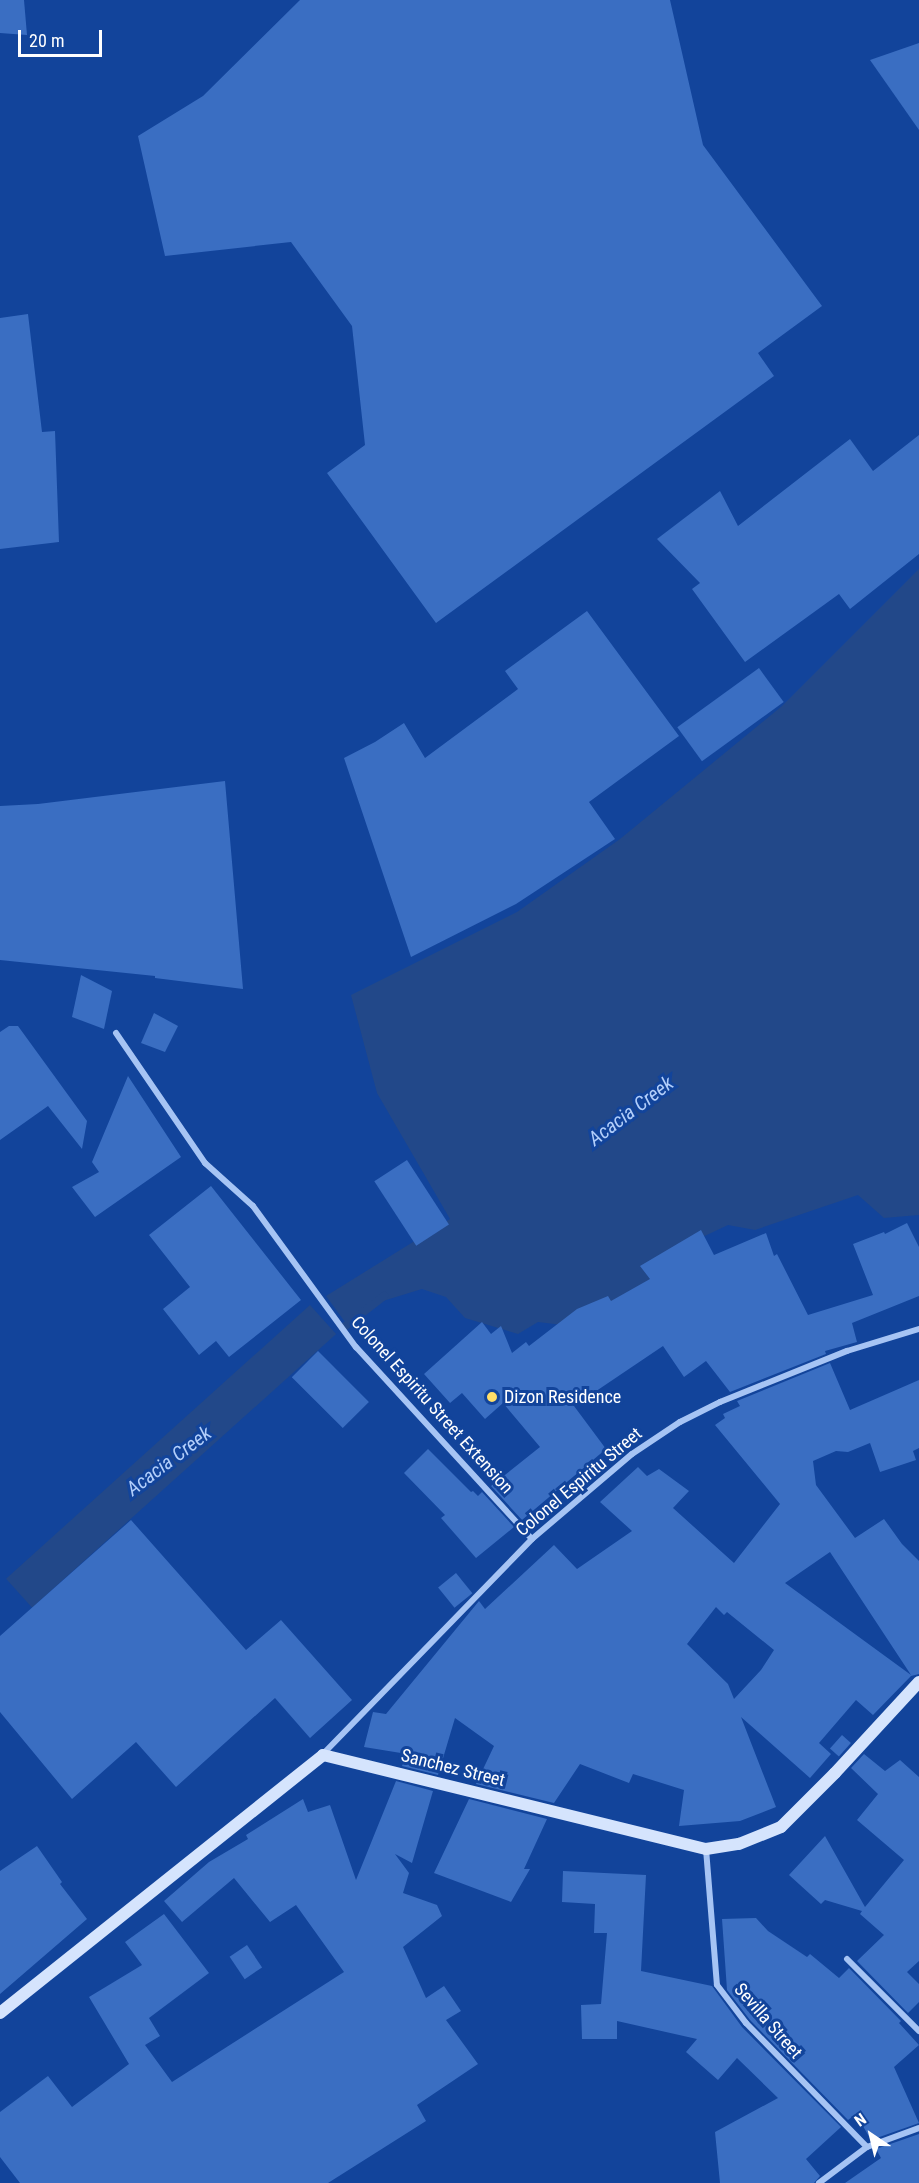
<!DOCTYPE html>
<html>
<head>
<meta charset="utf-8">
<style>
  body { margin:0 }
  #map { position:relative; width:919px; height:2183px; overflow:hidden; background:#12449b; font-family:"Roboto Condensed",sans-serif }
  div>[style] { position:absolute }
  .water>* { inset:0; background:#224889; transform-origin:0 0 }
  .stream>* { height:8px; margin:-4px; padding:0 4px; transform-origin:4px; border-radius:4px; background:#224889 }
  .building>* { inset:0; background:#3a6ec2; transform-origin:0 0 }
  .street>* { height:6px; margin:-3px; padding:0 3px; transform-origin:3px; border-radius:3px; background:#a6c4f4 }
  .secondary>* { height:12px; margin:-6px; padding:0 6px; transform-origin:6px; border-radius:6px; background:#d5e4fd }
  .dots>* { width:16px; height:16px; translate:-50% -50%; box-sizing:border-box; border:3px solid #12449b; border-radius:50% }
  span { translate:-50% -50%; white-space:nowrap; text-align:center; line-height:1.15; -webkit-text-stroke:6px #12449b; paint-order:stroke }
  .poi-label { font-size:18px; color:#fff }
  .left { translate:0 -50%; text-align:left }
  .street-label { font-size:18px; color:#fff }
  .water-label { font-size:20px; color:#b2cefa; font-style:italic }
  .north { position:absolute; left:841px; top:2105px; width:60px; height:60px; -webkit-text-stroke:4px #12449b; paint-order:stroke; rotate:325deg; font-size:16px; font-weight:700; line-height:24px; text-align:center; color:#fff }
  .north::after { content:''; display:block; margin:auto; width:21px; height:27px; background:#fff; clip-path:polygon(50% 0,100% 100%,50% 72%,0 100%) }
  .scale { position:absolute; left:18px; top:30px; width:84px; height:27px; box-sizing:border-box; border:3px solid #fff; border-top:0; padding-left:8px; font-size:18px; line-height:21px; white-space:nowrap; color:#fff; -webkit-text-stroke:4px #12449b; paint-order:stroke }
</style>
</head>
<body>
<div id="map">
  <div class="water">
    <div style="clip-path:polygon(919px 569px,919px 1215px,884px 1218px,858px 1195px,755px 1230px,728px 1225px,694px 1241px,595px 1329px,538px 1322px,518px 1334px,465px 1318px,446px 1297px,422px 1289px,370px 1305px,348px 1326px,326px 1296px,450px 1219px,377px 1093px,351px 995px,517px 912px,620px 839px,782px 706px)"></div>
    <div style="left:310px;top:1305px;width:39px;height:409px;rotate:48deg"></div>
  </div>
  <div class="stream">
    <div style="left:344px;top:1327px;width:51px;rotate:-37.8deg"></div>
  </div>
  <div class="building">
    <div style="clip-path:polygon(0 0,24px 0,27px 35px,0 33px)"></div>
    <div style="clip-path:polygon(300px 0,670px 0,703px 145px,822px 306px,758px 353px,774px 376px,436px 623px,327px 473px,365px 445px,352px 326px,291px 242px,165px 256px,138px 136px,203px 96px)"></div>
    <div style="clip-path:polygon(919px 43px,919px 130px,870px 60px)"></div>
    <div style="clip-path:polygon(28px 314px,42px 432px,55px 431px,59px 542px,0 549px,0 318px)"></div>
    <div style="clip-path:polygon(919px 435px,919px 554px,850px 609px,839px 594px,745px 662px,692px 589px,700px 583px,657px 539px,720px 491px,738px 526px,850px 439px,873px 471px)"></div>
    <div style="clip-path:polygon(587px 611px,679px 736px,589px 802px,615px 839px,516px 904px,411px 957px,344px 758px,375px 742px,404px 723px,425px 758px,518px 689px,505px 671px)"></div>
    <div style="left:759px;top:668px;width:42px;height:101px;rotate:54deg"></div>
    <div style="clip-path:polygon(225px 781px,243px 989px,155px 978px,155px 976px,0 960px,0 806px,38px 804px)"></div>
    <div style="clip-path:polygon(81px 975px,112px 991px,104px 1029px,72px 1017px)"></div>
    <div style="clip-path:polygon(154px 1013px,178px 1026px,165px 1052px,141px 1043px)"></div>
    <div style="clip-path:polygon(9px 1026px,18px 1026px,87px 1121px,82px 1149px,48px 1106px,0 1140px,0 1032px)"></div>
    <div style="clip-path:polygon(128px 1076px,181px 1157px,95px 1217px,72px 1187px,99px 1172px,92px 1162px)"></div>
    <div style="left:407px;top:1160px;width:77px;height:39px;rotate:57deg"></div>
    <div style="clip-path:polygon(211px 1186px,301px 1300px,229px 1357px,216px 1341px,199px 1355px,163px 1309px,190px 1287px,149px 1235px)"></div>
    <div style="clip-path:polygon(907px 1223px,919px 1247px,919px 1296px,852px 1323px,857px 1342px,825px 1351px,826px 1354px,730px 1392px,706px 1361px,684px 1377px,663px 1346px,574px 1406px,606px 1449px,522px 1520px,491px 1486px,540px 1447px,503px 1403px,485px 1419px,462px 1393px,450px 1403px,424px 1374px,482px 1322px,491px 1334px,501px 1326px,512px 1353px,526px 1342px,529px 1346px,577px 1309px,608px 1296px,611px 1301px,650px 1279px,640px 1266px,701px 1230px,714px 1255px,766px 1233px,774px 1256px,777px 1254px,808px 1315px,873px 1295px,853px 1244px,884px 1232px,885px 1234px)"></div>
    <div style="left:318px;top:1351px;width:72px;height:37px;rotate:45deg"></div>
    <div style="clip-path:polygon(evenodd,830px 1363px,850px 1410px,919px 1380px,919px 1448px,913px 1451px,916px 1460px,880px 1472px,870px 1443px,848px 1452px,836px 1451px,813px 1461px,816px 1485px,855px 1538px,884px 1519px,902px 1544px,919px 1561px,919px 1674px,911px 1676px,873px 1715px,856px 1700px,819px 1743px,831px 1754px,810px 1778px,741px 1717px,776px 1807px,740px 1821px,679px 1826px,684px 1790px,633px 1774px,629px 1783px,580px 1764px,554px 1803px,476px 1784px,494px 1746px,455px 1718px,438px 1775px,402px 1766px,407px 1754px,364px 1747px,373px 1712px,386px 1714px,479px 1601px,485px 1609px,554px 1545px,577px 1569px,632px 1531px,600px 1502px,638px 1467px,647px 1476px,659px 1469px,689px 1491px,673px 1508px,734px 1563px,780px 1504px,715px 1425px,725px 1418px,723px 1414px,740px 1406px,737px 1401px,830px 1363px,830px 1552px,911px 1675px,785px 1583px,830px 1552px,830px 1363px,716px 1607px,724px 1615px,727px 1612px,774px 1650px,761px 1670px,734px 1699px,728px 1684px,687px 1644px,716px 1607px)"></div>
    <div style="clip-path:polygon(428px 1449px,471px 1492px,473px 1491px,478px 1496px,482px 1492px,514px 1527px,476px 1558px,441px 1518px,445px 1515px,404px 1473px)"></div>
    <div style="clip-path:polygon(131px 1520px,246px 1650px,281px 1620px,352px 1700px,310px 1738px,275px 1698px,176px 1787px,136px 1742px,72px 1799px,0 1712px,0 1636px)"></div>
    <div style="left:456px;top:1573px;width:26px;height:23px;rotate:51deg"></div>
    <div style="left:842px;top:1735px;width:12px;height:18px;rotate:42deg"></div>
    <div style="clip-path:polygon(864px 1754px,885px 1771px,900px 1760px,919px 1777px,919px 1961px,907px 1972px,919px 1984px,919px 2002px,908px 2013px,857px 1961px,884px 1935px,860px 1914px,862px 1911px,825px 1900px,821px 1904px,789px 1875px,825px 1836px,865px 1907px,904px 1860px,857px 1820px,878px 1794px,851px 1768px)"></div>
    <div style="clip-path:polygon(396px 1781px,433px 1791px,412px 1863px,395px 1854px,409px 1873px,403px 1893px,437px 1905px,442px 1916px,403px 1947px,426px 1998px,444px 1986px,461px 2011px,446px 2020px,478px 2064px,417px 2105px,426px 2121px,328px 2183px,20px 2183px,0 2157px,0 2112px,48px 2076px,72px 2107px,129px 2064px,89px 1997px,142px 1965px,125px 1942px,164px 1914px,209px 1973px,149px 2018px,160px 2036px,145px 2045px,172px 2082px,344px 1972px,296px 1905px,270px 1922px,234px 1878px,182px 1922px,164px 1901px,209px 1862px,248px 1839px,246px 1835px,303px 1799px,308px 1812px,330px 1805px,356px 1880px)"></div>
    <div style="clip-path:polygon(469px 1799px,547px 1819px,524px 1869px,530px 1869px,511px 1902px,434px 1873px)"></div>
    <div style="clip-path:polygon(37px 1846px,62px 1882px,60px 1884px,87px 1919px,0 1994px,0 1871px)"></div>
    <div style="clip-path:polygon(563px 1871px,646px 1875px,641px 1971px,712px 1986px,742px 2027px,841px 2127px,806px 2159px,820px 2176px,814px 2183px,720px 2183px,715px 2132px,778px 2098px,737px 2058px,718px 2080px,686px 2052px,697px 2039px,617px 2021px,617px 2039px,582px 2039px,581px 2005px,601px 2004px,607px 1933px,594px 1933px,595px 1904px,562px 1902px)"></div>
    <div style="clip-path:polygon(756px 1918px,768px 1931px,807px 1957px,810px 1954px,839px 1978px,849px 1968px,901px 2021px,899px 2023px,919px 2045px,894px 2067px,919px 2123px,871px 2140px,856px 2114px,848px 2120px,750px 2020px,727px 1990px,722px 1919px)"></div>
    <div style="left:247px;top:1945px;width:27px;height:21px;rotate:56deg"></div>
    <div style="clip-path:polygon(919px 2134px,919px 2183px,845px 2183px,881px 2158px,876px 2149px)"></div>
  </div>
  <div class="street">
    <div style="left:116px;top:1033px;width:158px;rotate:55.6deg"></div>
    <div style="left:205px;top:1163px;width:64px;rotate:41.9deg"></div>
    <div style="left:253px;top:1206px;width:175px;rotate:53.9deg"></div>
    <div style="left:356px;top:1347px;width:260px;rotate:47.5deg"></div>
    <div style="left:323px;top:1754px;width:300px;rotate:-45.8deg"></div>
    <div style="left:532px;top:1539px;width:131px;rotate:-40.4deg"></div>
    <div style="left:632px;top:1454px;width:58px;rotate:-33.7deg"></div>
    <div style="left:680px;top:1422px;width:45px;rotate:-26.6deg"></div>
    <div style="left:720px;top:1402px;width:137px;rotate:-21.9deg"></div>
    <div style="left:847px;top:1351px;width:75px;rotate:-17deg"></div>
    <div style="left:706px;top:1849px;width:136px;rotate:85.4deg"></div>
    <div style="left:717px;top:1985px;width:48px;rotate:52.7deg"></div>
    <div style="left:746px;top:2023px;width:173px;rotate:45.7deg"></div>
    <div style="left:847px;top:1959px;width:102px;rotate:45deg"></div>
    <div style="left:819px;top:2183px;width:60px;rotate:-36.9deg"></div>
    <div style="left:867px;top:2147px;width:55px;rotate:-20.1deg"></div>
  </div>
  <div class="secondary">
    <div style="left:0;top:2013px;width:413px;rotate:-38.6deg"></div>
    <div style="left:323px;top:1755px;width:394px;rotate:13.8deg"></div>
    <div style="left:706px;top:1849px;width:33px;rotate:-9deg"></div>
    <div style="left:739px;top:1844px;width:45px;rotate:-22deg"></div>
    <div style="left:781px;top:1827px;width:76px;rotate:-45deg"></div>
    <div style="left:835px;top:1773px;width:124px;rotate:-47.3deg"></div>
  </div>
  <div class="dots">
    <div style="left:492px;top:1397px;background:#ffde69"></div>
  </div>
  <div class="poi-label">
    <span class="left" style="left:504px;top:1397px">Dizon Residence</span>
  </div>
  <div class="street-label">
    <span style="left:432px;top:1405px;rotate:48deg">Colonel Espiritu Street Extension</span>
    <span style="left:579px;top:1482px;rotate:-40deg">Colonel Espiritu Street</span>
    <span style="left:453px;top:1768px;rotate:14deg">Sanchez Street</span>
    <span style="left:768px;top:2021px;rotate:49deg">Sevilla Street</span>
  </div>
  <div class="water-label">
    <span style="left:631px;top:1111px;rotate:-37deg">Acacia Creek</span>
    <span style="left:169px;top:1461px;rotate:-37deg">Acacia Creek</span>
  </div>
  <div class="north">N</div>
  <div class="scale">20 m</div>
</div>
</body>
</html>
